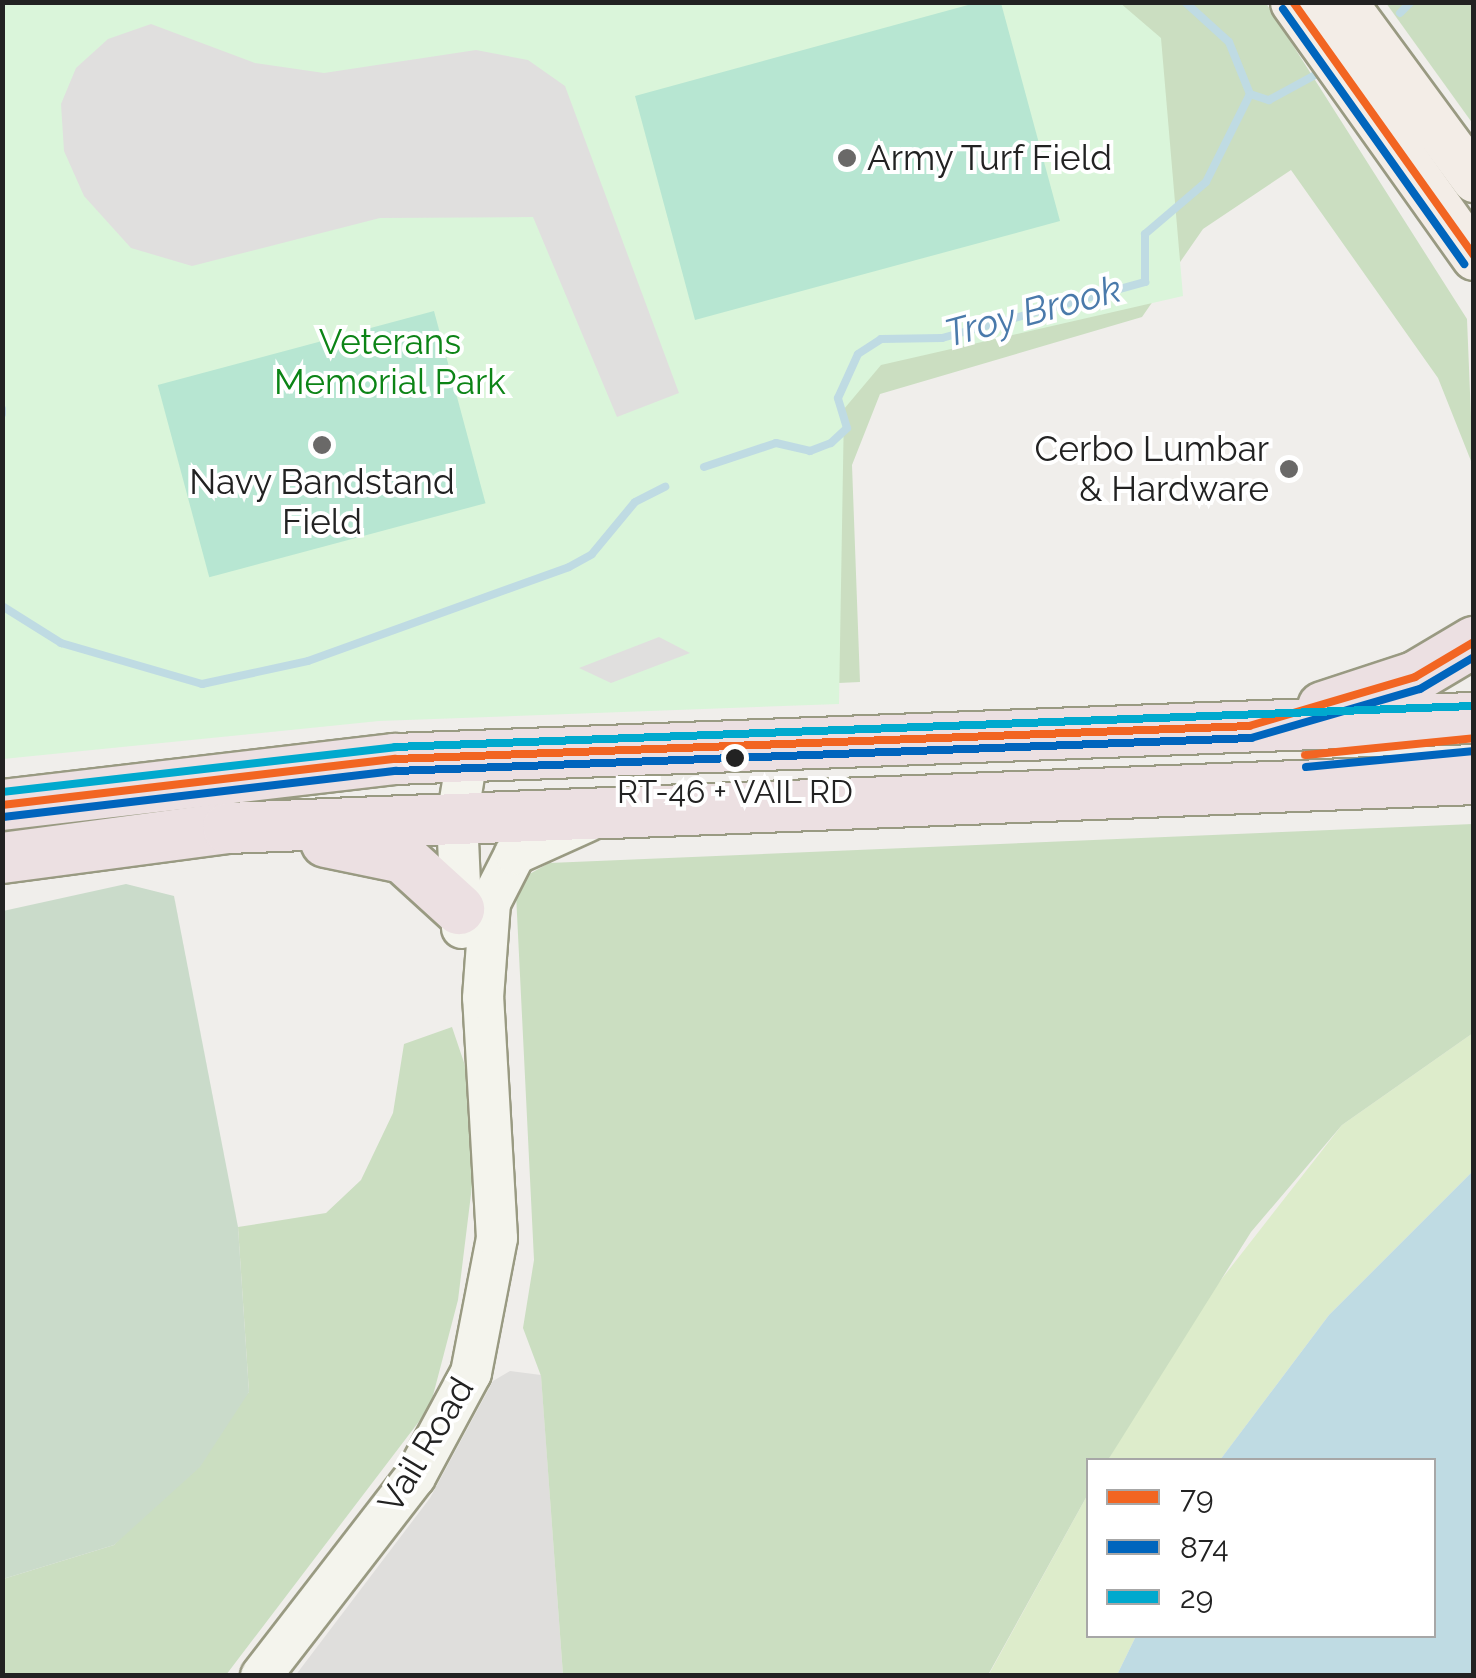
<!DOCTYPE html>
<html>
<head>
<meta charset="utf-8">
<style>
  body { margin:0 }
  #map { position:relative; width:1476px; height:1678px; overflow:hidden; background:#f0eeeb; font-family:Raleway,sans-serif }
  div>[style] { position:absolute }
  .residential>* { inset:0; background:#dfdedc }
  .grass>* { inset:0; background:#ddeccb }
  .forest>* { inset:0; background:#cbdec1 }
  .cemetery>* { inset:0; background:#cadbca }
  .park>* { inset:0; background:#daf5da }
  .pitch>* { inset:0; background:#b7e6d2; transform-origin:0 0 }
  .parking>* { inset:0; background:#e0dfde }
  .water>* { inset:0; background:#bfdbe3 }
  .stream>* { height:8px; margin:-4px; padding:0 4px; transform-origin:4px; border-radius:4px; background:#bfdbe3 }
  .roads { filter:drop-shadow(2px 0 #999a82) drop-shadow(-2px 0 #999a82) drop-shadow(0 2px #999a82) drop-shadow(0 -2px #999a82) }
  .secondary>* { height:40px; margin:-20px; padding:0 20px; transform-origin:20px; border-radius:20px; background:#f4f4ed }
  .primary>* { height:45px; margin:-22.5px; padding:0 22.5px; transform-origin:22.5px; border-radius:22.5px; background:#f3ede7 }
  .highway>* { height:50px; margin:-25px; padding:0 25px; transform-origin:25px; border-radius:25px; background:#ece0e2 }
  .bus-1>* { height:8px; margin:-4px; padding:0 4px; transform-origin:4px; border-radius:4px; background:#f26522 }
  .bus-2>* { height:8px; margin:-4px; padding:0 4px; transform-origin:4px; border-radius:4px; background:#0065bd }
  .bus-3>* { height:8px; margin:-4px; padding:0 4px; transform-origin:4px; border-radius:4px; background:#00a9ce }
  .dots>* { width:28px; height:28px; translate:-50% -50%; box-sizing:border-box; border:5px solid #fff; border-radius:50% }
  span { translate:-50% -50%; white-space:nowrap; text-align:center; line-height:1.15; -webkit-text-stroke:8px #fff; paint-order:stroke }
  .bus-label { font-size:32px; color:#222 }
  .poi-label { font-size:35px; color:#222 }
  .left { translate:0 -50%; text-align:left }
  .right { translate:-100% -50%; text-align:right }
  .park-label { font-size:35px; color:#0c8416 }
  .street-label { font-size:35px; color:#222 }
  .water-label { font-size:38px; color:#4a7aab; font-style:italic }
  .frame { position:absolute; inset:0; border:5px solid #222; pointer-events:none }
  .legend { position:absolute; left:1086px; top:1458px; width:350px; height:180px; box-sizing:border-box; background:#fff; border:2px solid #a7a7a7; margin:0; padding:12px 18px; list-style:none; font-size:30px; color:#222 }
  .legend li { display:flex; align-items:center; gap:20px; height:50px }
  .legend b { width:50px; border:2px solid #a7a7a7 }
</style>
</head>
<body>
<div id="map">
  <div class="residential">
    <div style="clip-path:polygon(510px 1371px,541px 1375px,563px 1675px,295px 1676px,430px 1498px,493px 1381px)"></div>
  </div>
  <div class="grass">
    <div style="clip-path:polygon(1473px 1033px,1473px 1171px,1329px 1315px,1220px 1460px,1108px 1460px,1181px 1331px,1342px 1125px)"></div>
    <div style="clip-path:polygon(1088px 1494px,1088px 1636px,1136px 1636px,1117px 1675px,988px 1676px)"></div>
  </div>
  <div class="forest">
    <div style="clip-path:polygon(1068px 3px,1266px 3px,1467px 319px,1473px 466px,1438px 378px,1291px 170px,1203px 229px,1142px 317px,880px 394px,852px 465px,860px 682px,817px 684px,788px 367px)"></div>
    <div style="clip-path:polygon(1386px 3px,1473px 3px,1473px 124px)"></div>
    <div style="clip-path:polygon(1473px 824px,1473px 1033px,1342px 1125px,1251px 1232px,1108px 1460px,1088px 1460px,1088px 1494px,988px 1675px,563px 1675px,541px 1376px,523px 1328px,534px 1260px,516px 894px,526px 876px,549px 863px)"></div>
    <div style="clip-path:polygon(452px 1027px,481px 1113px,458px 1300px,430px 1407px,226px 1675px,3px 1676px,3px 1579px,114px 1545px,249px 1392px,238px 1227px,326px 1213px,361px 1180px,393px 1113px,404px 1044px)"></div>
  </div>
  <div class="cemetery">
    <div style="clip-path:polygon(126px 884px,174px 896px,238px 1227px,249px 1392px,200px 1467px,114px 1545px,3px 1579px,3px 911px)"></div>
  </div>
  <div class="park">
    <div style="clip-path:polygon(1119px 2px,1161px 38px,1183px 296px,881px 365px,844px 409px,839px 704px,379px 721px,3px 759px,3px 3px)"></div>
  </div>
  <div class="pitch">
    <div style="clip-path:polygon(979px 2px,1001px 3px,1060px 221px,695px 320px,635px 96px)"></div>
    <div style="left:434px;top:311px;width:199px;height:286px;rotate:75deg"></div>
  </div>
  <div class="parking">
    <div style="clip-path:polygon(151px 24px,255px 63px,324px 73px,476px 50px,528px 60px,565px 86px,679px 393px,617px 417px,533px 217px,380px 218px,192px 266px,131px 248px,84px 196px,64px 151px,61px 104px,76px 68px,108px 39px)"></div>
    <div style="clip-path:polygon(659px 637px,690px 653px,611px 683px,579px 668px)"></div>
  </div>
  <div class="water">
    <div style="clip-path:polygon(1473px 1171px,1473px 1675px,1117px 1675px,1136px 1636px,1434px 1636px,1434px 1460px,1220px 1460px,1329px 1315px)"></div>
  </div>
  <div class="stream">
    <div style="left:1185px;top:2px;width:59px;rotate:42.3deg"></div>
    <div style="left:1229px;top:42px;width:56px;rotate:68deg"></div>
    <div style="left:1400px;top:13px;width:16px;rotate:-45deg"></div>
    <div style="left:2px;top:409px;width:5px;rotate:90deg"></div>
    <div style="left:704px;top:467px;width:76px;rotate:-18.4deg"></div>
    <div style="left:776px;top:443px;width:35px;rotate:13deg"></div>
    <div style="left:810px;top:451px;width:22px;rotate:-21deg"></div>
    <div style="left:831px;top:443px;width:22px;rotate:-43deg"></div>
    <div style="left:847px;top:428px;width:31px;rotate:-107deg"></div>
    <div style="left:838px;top:398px;width:48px;rotate:-65.6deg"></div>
    <div style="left:858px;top:354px;width:27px;rotate:-33deg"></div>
    <div style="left:881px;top:339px;width:61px;rotate:-0.9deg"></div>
    <div style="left:942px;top:338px;width:211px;rotate:-15.4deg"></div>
    <div style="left:1145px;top:282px;width:48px;rotate:-90deg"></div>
    <div style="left:1145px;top:234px;width:80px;rotate:-40.4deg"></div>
    <div style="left:1206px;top:182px;width:98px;rotate:-63.4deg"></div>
    <div style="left:1250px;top:94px;width:20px;rotate:18deg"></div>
    <div style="left:1269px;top:100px;width:55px;rotate:-28.4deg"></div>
    <div style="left:2px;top:606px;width:70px;rotate:32.1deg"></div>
    <div style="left:61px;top:643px;width:147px;rotate:16.2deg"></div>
    <div style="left:202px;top:684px;width:108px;rotate:-12.2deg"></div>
    <div style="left:308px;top:661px;width:277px;rotate:-19.8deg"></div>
    <div style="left:569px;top:567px;width:26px;rotate:-29deg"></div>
    <div style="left:592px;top:554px;width:67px;rotate:-50.4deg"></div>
    <div style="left:635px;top:502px;width:34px;rotate:-27deg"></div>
  </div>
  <div class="roads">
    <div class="secondary">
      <div style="left:462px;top:928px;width:110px;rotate:-92.6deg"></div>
      <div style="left:457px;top:818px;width:61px;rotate:-80.5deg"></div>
      <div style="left:261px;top:1676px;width:252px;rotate:-52.3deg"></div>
      <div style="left:415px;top:1477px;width:118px;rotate:-61.7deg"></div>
      <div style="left:471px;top:1373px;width:137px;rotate:-79.1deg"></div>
      <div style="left:497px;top:1238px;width:240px;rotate:-93.3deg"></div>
      <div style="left:483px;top:998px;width:95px;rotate:-85.8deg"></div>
      <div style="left:490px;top:903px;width:55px;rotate:-63deg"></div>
      <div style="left:515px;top:854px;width:78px;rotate:-24.3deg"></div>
    </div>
    <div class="primary">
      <div style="left:1293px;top:2px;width:313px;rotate:54.6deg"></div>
      <div style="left:1344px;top:2px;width:220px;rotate:53.7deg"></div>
    </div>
    <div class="highway">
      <div style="left:1323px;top:707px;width:97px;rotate:-18.1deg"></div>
      <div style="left:1415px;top:677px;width:69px;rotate:-30.7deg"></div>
      <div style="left:2px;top:805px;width:396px;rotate:-6.7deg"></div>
      <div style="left:395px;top:759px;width:1080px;rotate:-2.18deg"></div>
      <div style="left:326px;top:842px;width:79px;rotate:11.7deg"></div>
      <div style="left:403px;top:858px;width:76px;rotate:42.3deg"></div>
      <div style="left:2px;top:858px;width:228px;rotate:-7.6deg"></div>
      <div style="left:228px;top:828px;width:1247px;rotate:-2.25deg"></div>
    </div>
  </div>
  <div class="bus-1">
    <div style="left:1293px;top:2px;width:312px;rotate:54.5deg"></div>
    <div style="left:1305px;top:755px;width:170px;rotate:-5.7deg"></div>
    <div style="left:2px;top:805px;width:396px;rotate:-6.7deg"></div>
    <div style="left:395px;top:759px;width:855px;rotate:-2.21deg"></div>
    <div style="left:1249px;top:726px;width:173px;rotate:-16.4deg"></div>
    <div style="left:1415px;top:677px;width:69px;rotate:-30.7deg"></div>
  </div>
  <div class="bus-2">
    <div style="left:1283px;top:9px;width:313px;rotate:54.6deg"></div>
    <div style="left:1306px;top:767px;width:169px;rotate:-5.4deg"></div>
    <div style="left:3px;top:817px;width:396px;rotate:-6.7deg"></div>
    <div style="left:396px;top:771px;width:856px;rotate:-2.21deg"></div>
    <div style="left:1251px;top:738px;width:176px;rotate:-16.2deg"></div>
    <div style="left:1420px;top:689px;width:63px;rotate:-30.7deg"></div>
  </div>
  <div class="bus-3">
    <div style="left:2px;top:792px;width:396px;rotate:-6.5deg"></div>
    <div style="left:395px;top:747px;width:1080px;rotate:-2.18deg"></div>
  </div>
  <div class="dots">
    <div style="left:847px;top:158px;background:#6a6968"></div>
    <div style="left:322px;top:445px;background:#6a6968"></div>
    <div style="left:1289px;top:469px;background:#6a6968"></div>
    <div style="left:735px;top:758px;background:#222"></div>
  </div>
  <div class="bus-label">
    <span style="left:735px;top:792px">RT-46 + VAIL RD</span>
  </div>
  <div class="poi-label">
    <span class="left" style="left:867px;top:158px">Army Turf Field</span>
    <span class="right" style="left:1269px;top:469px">Cerbo Lumbar<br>&amp; Hardware</span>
    <span style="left:322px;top:502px">Navy Bandstand<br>Field</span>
  </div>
  <div class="park-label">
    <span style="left:390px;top:362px">Veterans<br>Memorial Park</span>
  </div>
  <div class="street-label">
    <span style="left:426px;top:1445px;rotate:-59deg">Vail Road</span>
  </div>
  <div class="water-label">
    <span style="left:1033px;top:311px;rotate:-15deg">Troy Brook</span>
  </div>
  <div class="frame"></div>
  <ul class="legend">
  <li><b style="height:12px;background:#f26522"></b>79</li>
  <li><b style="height:12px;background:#0065bd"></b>874</li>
  <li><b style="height:12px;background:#00a9ce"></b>29</li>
  </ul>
</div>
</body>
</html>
